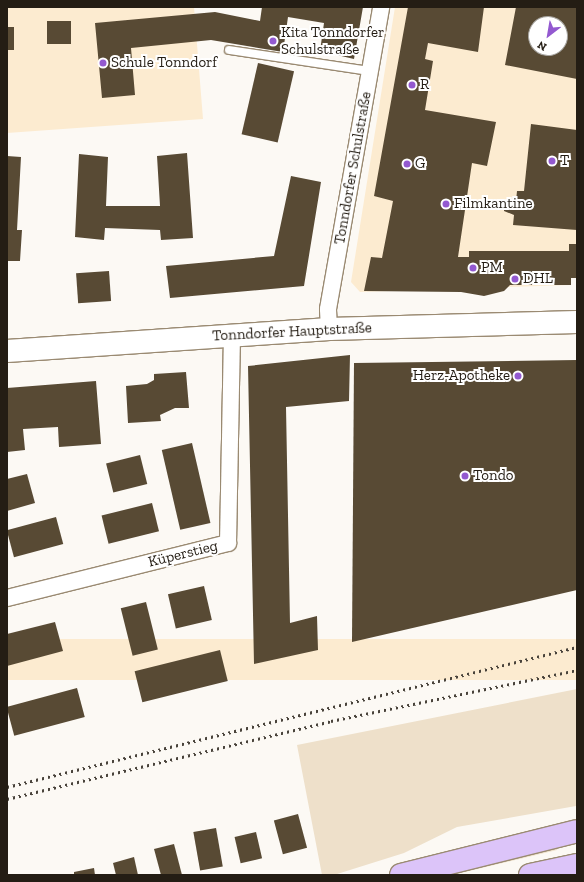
<!DOCTYPE html>
<html>
<head>
<meta charset="utf-8">
<style>
  body { margin:0 }
  #map { position:relative; width:584px; height:882px; overflow:hidden; background:#fcf9f4; font-family:"Zilla Slab",serif }
  div>[style] { position:absolute }
  .built>* { inset:0; background:#fcebd0; transform-origin:0 0 }
  .green>* { inset:0; background:#eee0ca }
  .building>* { inset:0; background:#584a34; transform-origin:0 0 }
  .roads { filter:drop-shadow(1px 0 #9a8a72) drop-shadow(-1px 0 #9a8a72) drop-shadow(0 1px #9a8a72) drop-shadow(0 -1px #9a8a72) }
  .lane>* { height:8px; margin:-4px; padding:0 4px; transform-origin:4px; border-radius:4px; background:#fff }
  .street>* { height:16px; margin:-8px; padding:0 8px; transform-origin:8px; border-radius:8px; background:#fff }
  .secondary>* { height:22px; margin:-11px; padding:0 11px; transform-origin:11px; border-radius:11px; background:#fff }
  .primary>* { height:22px; margin:-11px; padding:0 11px; transform-origin:11px; border-radius:11px; background:#dcc4f9 }
  .rail>* { height:3px; margin-top:-1.5px; transform-origin:0; background:repeating-linear-gradient(90deg,#49433b 0 2px,transparent 0 6px) }
  .dots>* { width:11px; height:11px; translate:-50% -50%; box-sizing:border-box; border:2px solid #fff; border-radius:50% }
  span { translate:-50% -50%; white-space:nowrap; text-align:center; line-height:1.15; -webkit-text-stroke:4px #fff; paint-order:stroke }
  .poi-label { font-size:15px; color:#241d14 }
  .left { translate:0 -50%; text-align:left }
  .right { translate:-100% -50%; text-align:right }
  .street-label { font-size:15px; color:#241d14 }
  .frame { position:absolute; inset:0; border:8px solid #241d14; pointer-events:none }
  .north { position:absolute; left:528px; top:16px; width:40px; height:40px; box-sizing:border-box; background:#fff; border:1px solid #a7a5a1; border-radius:50%; rotate:211deg; font-size:11px; font-weight:700; line-height:16px; text-align:center; color:#241d14 }
  .north::after { content:''; display:block; margin:auto; width:14px; height:18px; background:#9359d0; clip-path:polygon(50% 0,100% 100%,50% 72%,0 100%) }
</style>
</head>
<body>
<div id="map">
  <div class="built">
    <div style="clip-path:polygon(7px 7px,194px 7px,203px 119px,7px 133px)"></div>
    <div style="clip-path:polygon(evenodd,395px 7px,577px 7px,577px 278px,571px 278px,571px 285px,360px 292px,351px 282px,395px 7px,536px 24px,560px 24px,560px 48px,536px 48px,536px 24px)"></div>
    <div style="left:577px;top:639px;width:41px;height:585px;rotate:90deg"></div>
  </div>
  <div class="green">
    <div style="clip-path:polygon(577px 689px,576px 806px,457px 827px,404px 853px,334px 875px,322px 875px,297px 745px)"></div>
    <div style="clip-path:polygon(558px 844px,557px 850px,452px 875px,428px 875px)"></div>
  </div>
  <div class="building">
    <div style="clip-path:polygon(262px 7px,363px 7px,354px 59px,320px 51px,324px 23px,288px 17px,283px 52px,211px 40px,131px 48px,135px 95px,102px 98px,95px 23px,215px 12px,260px 21px)"></div>
    <div style="clip-path:polygon(408px 7px,484px 7px,478px 52px,428px 43px,425px 59px,433px 61px,425px 110px,496px 122px,487px 166px,472px 163px,458px 257px,469px 257px,469px 251px,569px 251px,569px 244px,577px 244px,577px 278px,571px 278px,571px 285px,510px 285px,504px 291px,484px 296px,461px 292px,364px 291px,371px 257px,382px 258px,393px 201px,374px 196px)"></div>
    <div style="clip-path:polygon(evenodd,516px 7px,577px 7px,577px 79px,505px 65px,516px 7px,536px 24px,560px 24px,560px 48px,536px 48px,536px 24px)"></div>
    <div style="left:47px;top:21px;width:24px;height:23px"></div>
    <div style="left:7px;top:27px;width:7px;height:23px"></div>
    <div style="left:258px;top:63px;width:37px;height:73px;rotate:13deg"></div>
    <div style="clip-path:polygon(531px 124px,577px 130px,577px 230px,513px 225px,514px 215px,504px 211px,504px 204px,511px 205px,516px 201px,517px 191px,524px 191px)"></div>
    <div style="clip-path:polygon(187px 153px,193px 238px,161px 240px,160px 230px,105px 228px,104px 240px,75px 237px,79px 154px,108px 157px,106px 206px,160px 206px,157px 156px)"></div>
    <div style="clip-path:polygon(7px 156px,21px 157px,17px 230px,22px 230px,20px 261px,7px 261px)"></div>
    <div style="clip-path:polygon(291px 176px,321px 182px,304px 286px,170px 298px,166px 266px,274px 256px)"></div>
    <div style="left:109px;top:271px;width:30px;height:33px;rotate:86deg"></div>
    <div style="clip-path:polygon(350px 355px,349px 401px,286px 407px,290px 623px,317px 616px,318px 650px,254px 664px,248px 366px)"></div>
    <div style="clip-path:polygon(577px 360px,577px 590px,352px 642px,354px 363px)"></div>
    <div style="clip-path:polygon(186px 372px,189px 408px,175px 408px,160px 415px,161px 421px,128px 423px,126px 386px,147px 384px,154px 380px,154px 374px)"></div>
    <div style="clip-path:polygon(96px 381px,101px 444px,59px 447px,58px 427px,23px 429px,25px 450px,7px 452px,7px 388px)"></div>
    <div style="left:192px;top:443px;width:82px;height:31px;rotate:77deg"></div>
    <div style="left:140px;top:455px;width:30px;height:35px;rotate:76deg"></div>
    <div style="clip-path:polygon(27px 474px,35px 503px,7px 511px,7px 479px)"></div>
    <div style="left:152px;top:503px;width:29px;height:52px;rotate:76deg"></div>
    <div style="left:56px;top:517px;width:28px;height:51px;rotate:75deg"></div>
    <div style="left:204px;top:586px;width:35px;height:37px;rotate:77deg"></div>
    <div style="left:146px;top:602px;width:49px;height:26px;rotate:76deg"></div>
    <div style="clip-path:polygon(55px 622px,63px 651px,7px 666px,7px 634px)"></div>
    <div style="left:220px;top:650px;width:32px;height:88px;rotate:76deg"></div>
    <div style="left:77px;top:688px;width:30px;height:73px;rotate:75deg"></div>
    <div style="left:298px;top:814px;width:35px;height:25px;rotate:75deg"></div>
    <div style="left:216px;top:828px;width:39px;height:23px;rotate:80deg"></div>
    <div style="left:256px;top:832px;width:27px;height:22px;rotate:77deg"></div>
    <div style="clip-path:polygon(174px 844px,182px 875px,161px 875px,154px 849px)"></div>
    <div style="clip-path:polygon(134px 857px,138px 875px,116px 875px,113px 863px)"></div>
    <div style="clip-path:polygon(94px 868px,95px 875px,74px 875px,74px 872px)"></div>
  </div>
  <div class="roads">
    <div class="lane">
      <div style="left:229px;top:50px;width:143px;rotate:8.5deg"></div>
    </div>
    <div class="street">
      <div style="left:329px;top:329px;width:20px;rotate:-93deg"></div>
      <div style="left:328px;top:309px;width:307px;rotate:-80deg"></div>
      <div style="left:7px;top:598px;width:228px;rotate:-14deg"></div>
      <div style="left:228px;top:543px;width:207px;rotate:-88.9deg"></div>
    </div>
    <div class="secondary">
      <div style="left:7px;top:351px;width:323px;rotate:-3.9deg"></div>
      <div style="left:329px;top:329px;width:248px;rotate:-1.6deg"></div>
    </div>
    <div class="primary">
      <div style="left:401px;top:875px;width:181px;rotate:-14deg"></div>
      <div style="left:530px;top:875px;width:48px;rotate:-12deg"></div>
    </div>
  </div>
  <div class="rail">
    <div style="left:7px;top:787px;width:587px;rotate:-13.8deg"></div>
    <div style="left:7px;top:799px;width:333px;rotate:-13.5deg"></div>
    <div style="left:331px;top:721px;width:251px;rotate:-11.7deg"></div>
  </div>
  <div class="dots">
    <div style="left:273px;top:41px;background:#9359d0"></div>
    <div style="left:103px;top:63px;background:#9359d0"></div>
    <div style="left:412px;top:85px;background:#9359d0"></div>
    <div style="left:552px;top:161px;background:#9359d0"></div>
    <div style="left:407px;top:164px;background:#9359d0"></div>
    <div style="left:446px;top:204px;background:#9359d0"></div>
    <div style="left:473px;top:268px;background:#9359d0"></div>
    <div style="left:515px;top:279px;background:#9359d0"></div>
    <div style="left:518px;top:376px;background:#9359d0"></div>
    <div style="left:465px;top:476px;background:#9359d0"></div>
  </div>
  <div class="poi-label">
    <span class="left" style="left:281px;top:41px">Kita Tonndorfer<br>Schulstraße</span>
    <span class="left" style="left:111px;top:63px">Schule Tonndorf</span>
    <span class="left" style="left:420px;top:85px">R</span>
    <span class="left" style="left:560px;top:161px">T</span>
    <span class="left" style="left:415px;top:164px">G</span>
    <span class="left" style="left:454px;top:204px">Filmkantine</span>
    <span class="left" style="left:481px;top:268px">PM</span>
    <span class="left" style="left:523px;top:279px">DHL</span>
    <span class="right" style="left:510px;top:376px">Herz-Apotheke</span>
    <span class="left" style="left:473px;top:476px">Tondo</span>
  </div>
  <div class="street-label">
    <span style="left:353px;top:168px;rotate:-80deg">Tonndorfer Schulstraße</span>
    <span style="left:292px;top:332px;rotate:-3deg">Tonndorfer Hauptstraße</span>
    <span style="left:183px;top:554px;rotate:-14deg">Küperstieg</span>
  </div>
  <div class="frame"></div>
  <div class="north">N</div>
</div>
</body>
</html>
